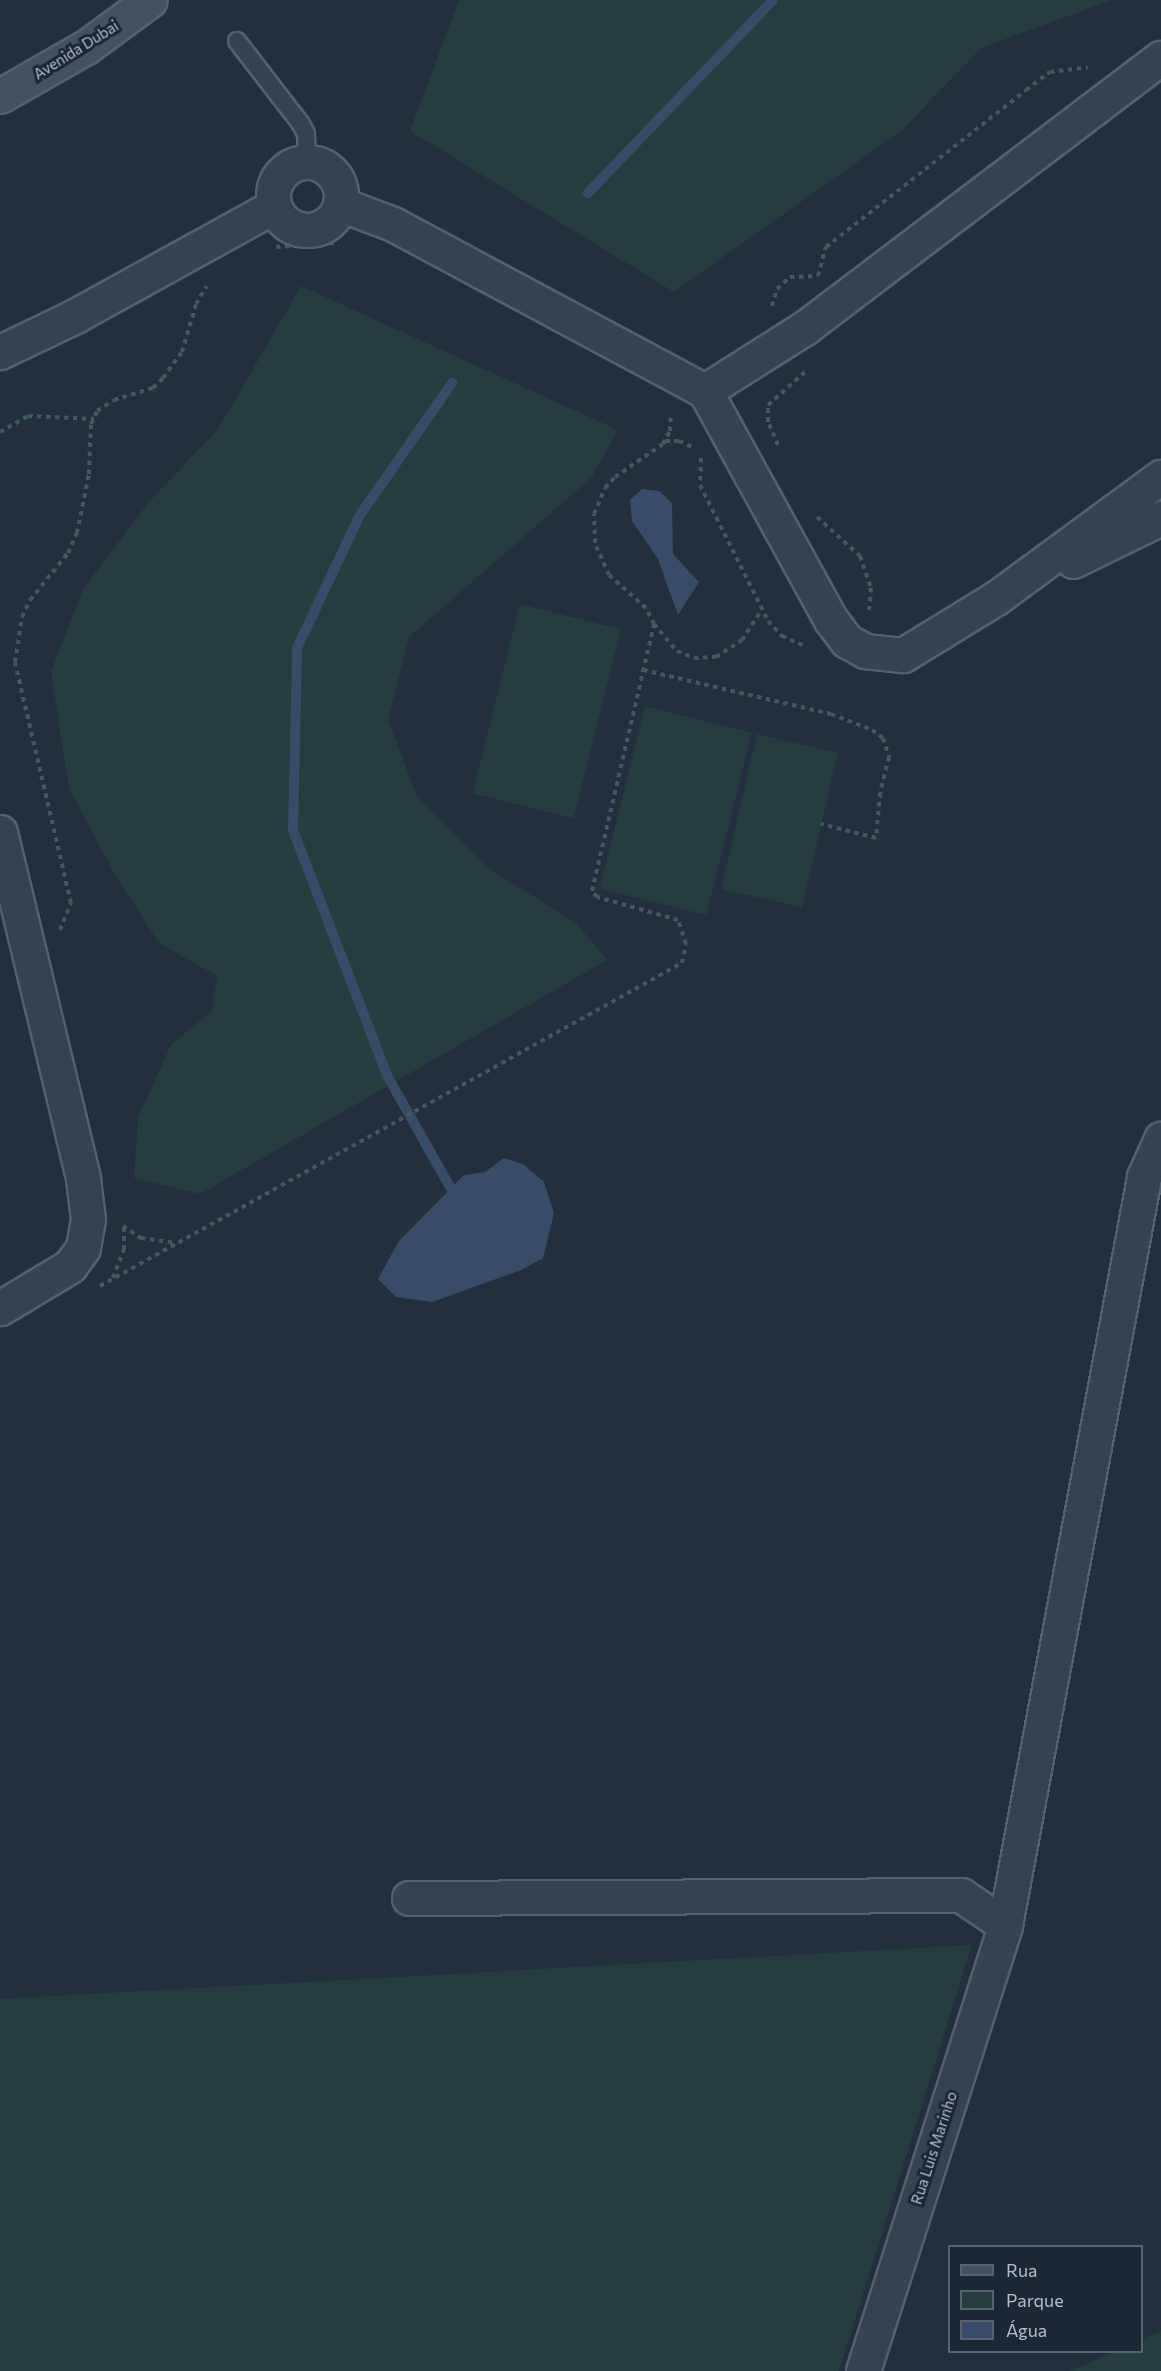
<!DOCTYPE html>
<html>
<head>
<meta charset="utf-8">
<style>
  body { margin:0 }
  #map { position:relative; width:1161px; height:2371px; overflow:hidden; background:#242f3e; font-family:Commissioner,sans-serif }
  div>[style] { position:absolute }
  .green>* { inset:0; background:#263c3f; transform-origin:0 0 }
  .water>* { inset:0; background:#394c67 }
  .stream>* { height:10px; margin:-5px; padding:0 5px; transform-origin:5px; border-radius:5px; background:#394c67 }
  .path>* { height:4px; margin-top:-2px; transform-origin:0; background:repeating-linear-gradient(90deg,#44595c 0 4.5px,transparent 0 9px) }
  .roads { filter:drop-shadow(2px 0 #565f6c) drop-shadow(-2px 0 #565f6c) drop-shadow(0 2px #565f6c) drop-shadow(0 -2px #565f6c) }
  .lane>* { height:16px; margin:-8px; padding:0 8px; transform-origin:8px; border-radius:8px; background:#38414e }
  .street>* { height:33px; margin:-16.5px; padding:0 16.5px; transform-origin:16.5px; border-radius:16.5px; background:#38414e }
  .street>.ring { margin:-16.5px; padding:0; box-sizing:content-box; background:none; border:33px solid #38414e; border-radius:50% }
  .secondary>* { height:33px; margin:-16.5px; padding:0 16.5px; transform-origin:16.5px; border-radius:16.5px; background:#465061 }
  span { translate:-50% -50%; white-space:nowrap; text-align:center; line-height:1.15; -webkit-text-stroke:6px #1d2633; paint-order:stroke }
  .street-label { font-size:15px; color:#b4bcc9 }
  .legend { position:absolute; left:948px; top:2245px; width:195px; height:108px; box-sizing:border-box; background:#1d2633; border:2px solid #59626f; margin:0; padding:8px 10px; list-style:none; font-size:18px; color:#b4bcc9 }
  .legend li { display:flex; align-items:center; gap:12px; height:30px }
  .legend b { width:30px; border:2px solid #59626f }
</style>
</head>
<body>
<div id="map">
  <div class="green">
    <div style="clip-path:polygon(459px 0,1112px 0,981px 48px,902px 130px,674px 292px,410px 131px)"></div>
    <div style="clip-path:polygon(301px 286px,618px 430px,591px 478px,409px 637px,388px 720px,417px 796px,490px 869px,576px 923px,607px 960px,200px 1194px,134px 1178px,138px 1117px,171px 1045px,212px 1011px,217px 976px,159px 943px,117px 878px,69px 789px,51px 672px,83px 589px,148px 503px,218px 429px)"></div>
    <div style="left:520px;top:604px;width:104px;height:195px;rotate:14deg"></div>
    <div style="left:645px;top:706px;width:110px;height:188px;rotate:14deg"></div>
    <div style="left:757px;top:734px;width:83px;height:159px;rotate:13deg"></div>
    <div style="clip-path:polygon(972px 1945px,839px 2371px,0 2371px,0 1999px)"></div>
    <div style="clip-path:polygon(1161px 2331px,1161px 2371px,1070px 2371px,1114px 2352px,1142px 2352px,1142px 2339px)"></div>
  </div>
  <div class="water">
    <div style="clip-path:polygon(642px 489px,659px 491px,672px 503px,673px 554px,699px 582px,678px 615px,658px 559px,632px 521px,630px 500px)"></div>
    <div style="clip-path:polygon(504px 1158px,523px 1164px,544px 1182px,554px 1213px,543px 1258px,521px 1270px,432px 1302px,396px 1297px,378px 1279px,399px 1241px,464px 1175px,485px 1172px)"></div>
  </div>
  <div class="stream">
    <div style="left:588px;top:193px;width:267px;rotate:-46.2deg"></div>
    <div style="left:450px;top:1187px;width:129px;rotate:-119.4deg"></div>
    <div style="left:387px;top:1075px;width:262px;rotate:-111deg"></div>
    <div style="left:293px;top:830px;width:182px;rotate:-88.7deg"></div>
    <div style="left:297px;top:648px;width:147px;rotate:-64.7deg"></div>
    <div style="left:360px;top:515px;width:161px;rotate:-55.1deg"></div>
  </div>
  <div class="path">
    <div style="left:276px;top:247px;width:61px;rotate:-3.8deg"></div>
    <div style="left:772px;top:306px;width:18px;rotate:-74deg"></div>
    <div style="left:777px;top:289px;width:18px;rotate:-43deg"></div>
    <div style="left:790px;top:277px;width:28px;rotate:-2deg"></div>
    <div style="left:818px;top:276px;width:30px;rotate:-75deg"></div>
    <div style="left:826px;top:247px;width:254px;rotate:-38.1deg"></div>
    <div style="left:1026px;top:90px;width:30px;rotate:-37deg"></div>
    <div style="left:1050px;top:72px;width:38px;rotate:-7deg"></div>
    <div style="left:0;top:432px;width:32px;rotate:-30deg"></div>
    <div style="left:28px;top:416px;width:66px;rotate:2.6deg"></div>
    <div style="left:665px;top:441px;width:14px"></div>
    <div style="left:679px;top:441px;width:17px;rotate:24deg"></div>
    <div style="left:778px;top:445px;width:25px;rotate:-113deg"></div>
    <div style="left:768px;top:422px;width:17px;rotate:-90deg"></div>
    <div style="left:768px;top:405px;width:50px;rotate:-41.7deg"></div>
    <div style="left:701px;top:458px;width:27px;rotate:92deg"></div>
    <div style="left:700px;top:485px;width:152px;rotate:63.4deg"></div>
    <div style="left:768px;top:621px;width:21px;rotate:47deg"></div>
    <div style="left:782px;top:636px;width:27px;rotate:24deg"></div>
    <div style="left:817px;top:517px;width:58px;rotate:42.2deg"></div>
    <div style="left:860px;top:556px;width:34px;rotate:71deg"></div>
    <div style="left:871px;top:588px;width:23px;rotate:95deg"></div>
    <div style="left:654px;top:624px;width:18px;rotate:-117deg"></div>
    <div style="left:646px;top:608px;width:50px;rotate:-138.3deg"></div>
    <div style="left:609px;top:575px;width:35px;rotate:-114deg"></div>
    <div style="left:595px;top:543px;width:29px;rotate:-92deg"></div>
    <div style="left:594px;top:514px;width:28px;rotate:-67deg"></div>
    <div style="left:605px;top:488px;width:15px;rotate:-48deg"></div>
    <div style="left:615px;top:477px;width:58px;rotate:-34.5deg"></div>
    <div style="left:663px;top:444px;width:15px;rotate:-62deg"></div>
    <div style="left:670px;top:431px;width:18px;rotate:-87deg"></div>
    <div style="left:643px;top:670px;width:193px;rotate:13.2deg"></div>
    <div style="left:831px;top:714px;width:44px;rotate:21.3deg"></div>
    <div style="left:872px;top:730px;width:14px;rotate:36deg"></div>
    <div style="left:883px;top:738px;width:20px;rotate:72deg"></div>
    <div style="left:889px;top:757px;width:37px;rotate:104deg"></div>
    <div style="left:880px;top:793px;width:45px;rotate:95.1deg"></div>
    <div style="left:876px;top:838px;width:57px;rotate:-165.7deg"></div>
    <div style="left:60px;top:930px;width:29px;rotate:-68deg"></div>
    <div style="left:71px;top:903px;width:247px;rotate:-103.1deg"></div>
    <div style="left:15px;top:662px;width:46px;rotate:-81.2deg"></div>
    <div style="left:22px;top:617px;width:19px;rotate:-65deg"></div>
    <div style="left:30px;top:600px;width:60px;rotate:-51deg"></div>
    <div style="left:68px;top:553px;width:22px;rotate:-66deg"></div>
    <div style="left:77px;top:533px;width:60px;rotate:-78.5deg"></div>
    <div style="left:89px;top:474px;width:50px;rotate:-87.7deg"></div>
    <div style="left:91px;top:424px;width:14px;rotate:-65deg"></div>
    <div style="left:97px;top:411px;width:20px;rotate:-33deg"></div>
    <div style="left:114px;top:400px;width:41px;rotate:-17.1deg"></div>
    <div style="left:153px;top:388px;width:14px;rotate:-45deg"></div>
    <div style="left:163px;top:378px;width:32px;rotate:-54deg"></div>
    <div style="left:182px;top:352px;width:50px;rotate:-73.7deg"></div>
    <div style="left:196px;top:304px;width:21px;rotate:-59deg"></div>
    <div style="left:123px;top:1226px;width:22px;rotate:34deg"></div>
    <div style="left:141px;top:1238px;width:36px;rotate:8deg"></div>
    <div style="left:113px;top:1278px;width:30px;rotate:-69deg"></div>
    <div style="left:124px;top:1250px;width:22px;rotate:-90deg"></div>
    <div style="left:100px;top:1286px;width:666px;rotate:-29.03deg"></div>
    <div style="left:682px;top:963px;width:19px;rotate:-78deg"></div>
    <div style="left:686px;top:944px;width:25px;rotate:-108deg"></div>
    <div style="left:678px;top:920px;width:84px;rotate:-164.1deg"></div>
    <div style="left:597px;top:897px;width:8px;rotate:-130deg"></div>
    <div style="left:592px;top:891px;width:274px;rotate:-76.9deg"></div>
    <div style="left:654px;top:624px;width:35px;rotate:50deg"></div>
    <div style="left:677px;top:651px;width:18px;rotate:22deg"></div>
    <div style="left:694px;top:658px;width:22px;rotate:-3deg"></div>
    <div style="left:716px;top:657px;width:31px;rotate:-33deg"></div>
    <div style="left:742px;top:640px;width:37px;rotate:-57deg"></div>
  </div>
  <div class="roads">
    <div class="lane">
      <div style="left:237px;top:41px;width:105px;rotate:52.4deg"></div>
      <div style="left:301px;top:124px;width:11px;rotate:63deg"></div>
      <div style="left:306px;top:134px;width:28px;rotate:88deg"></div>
    </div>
    <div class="street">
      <div class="ring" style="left:273px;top:162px;width:35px;height:35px"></div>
      <div style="left:340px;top:204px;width:57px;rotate:20.7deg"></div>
      <div style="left:393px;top:224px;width:354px;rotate:28.2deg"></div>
      <div style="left:705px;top:391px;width:261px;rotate:61.2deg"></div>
      <div style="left:831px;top:620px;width:26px;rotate:53deg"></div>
      <div style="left:847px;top:641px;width:21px;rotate:29deg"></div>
      <div style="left:865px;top:651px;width:38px;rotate:6deg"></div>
      <div style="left:903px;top:655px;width:109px;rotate:-31.5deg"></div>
      <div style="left:996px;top:598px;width:205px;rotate:-36.3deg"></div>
      <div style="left:0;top:352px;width:83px;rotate:-25.6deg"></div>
      <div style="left:75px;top:316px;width:227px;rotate:-28.9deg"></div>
      <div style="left:705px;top:391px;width:120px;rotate:-32.4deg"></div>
      <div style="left:806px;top:327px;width:445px;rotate:-37.2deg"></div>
      <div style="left:1073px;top:561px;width:98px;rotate:-26deg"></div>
      <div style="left:0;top:832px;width:357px;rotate:76.5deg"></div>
      <div style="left:83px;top:1179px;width:40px;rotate:82.9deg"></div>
      <div style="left:88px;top:1219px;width:29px;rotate:100deg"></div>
      <div style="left:83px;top:1248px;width:22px;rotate:126deg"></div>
      <div style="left:70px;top:1266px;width:82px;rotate:149deg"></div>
      <div style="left:409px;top:1898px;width:552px;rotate:-0.31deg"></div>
      <div style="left:961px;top:1895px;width:53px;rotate:34.3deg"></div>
      <div style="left:863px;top:2371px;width:468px;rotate:-72.3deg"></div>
      <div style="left:1005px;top:1925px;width:761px;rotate:-79.47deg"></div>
      <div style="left:1144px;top:1177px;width:42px;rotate:-65.9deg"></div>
    </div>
    <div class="secondary">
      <div style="left:0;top:96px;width:99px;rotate:-29.7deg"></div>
      <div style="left:86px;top:47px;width:79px;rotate:-36.3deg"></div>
    </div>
  </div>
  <div class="street-label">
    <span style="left:76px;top:50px;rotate:-32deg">Avenida Dubai</span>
    <span style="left:934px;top:2148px;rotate:-72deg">Rua Luis Marinho</span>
  </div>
  <ul class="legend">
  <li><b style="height:8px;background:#465061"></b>Rua</li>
  <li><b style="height:16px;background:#263c3f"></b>Parque</li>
  <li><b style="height:16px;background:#394c67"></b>Água</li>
  </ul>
</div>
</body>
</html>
